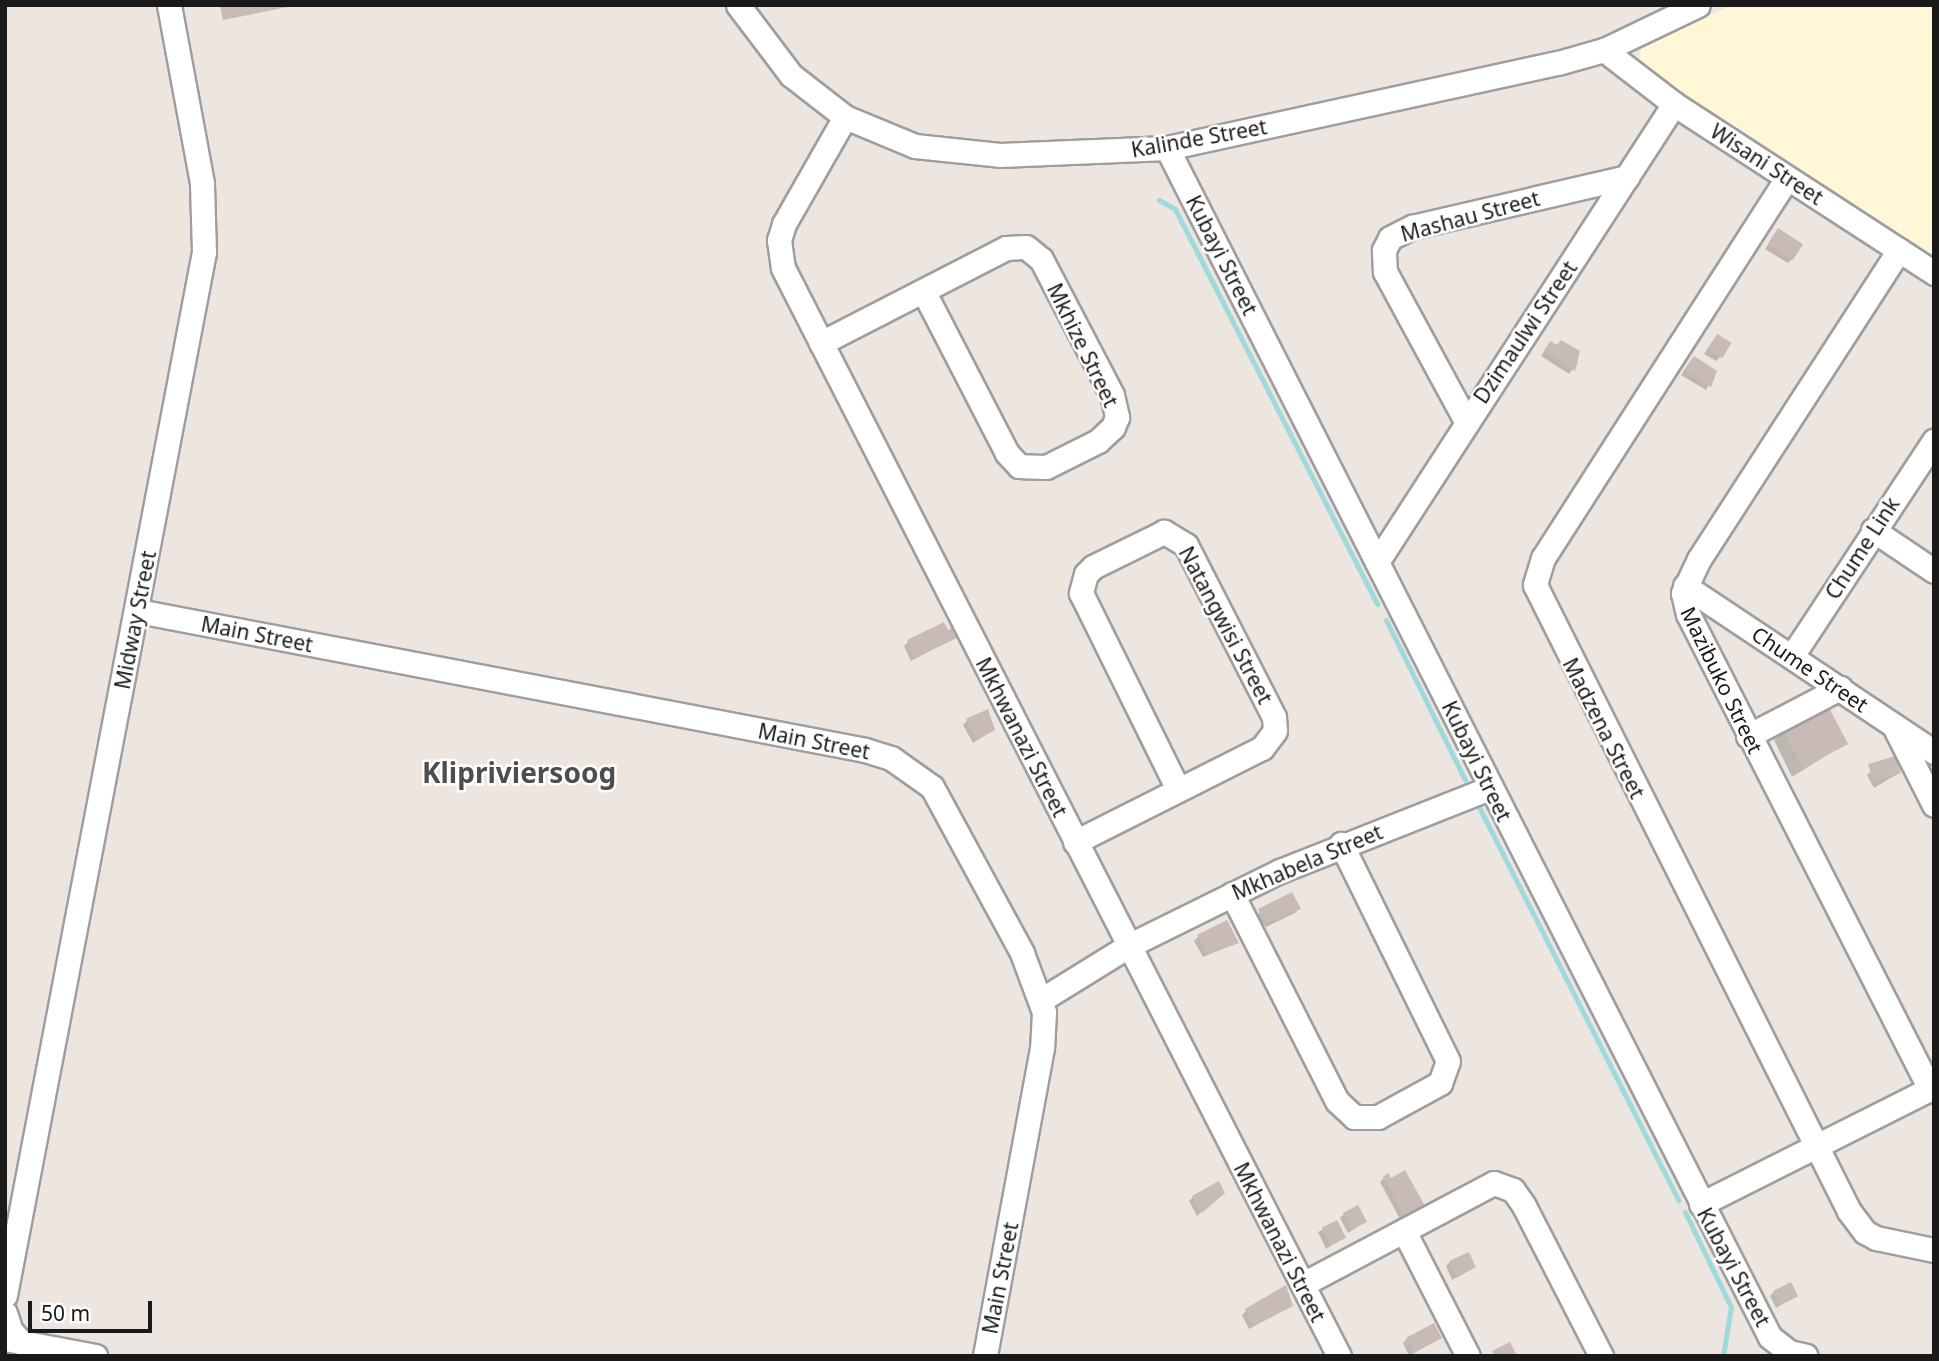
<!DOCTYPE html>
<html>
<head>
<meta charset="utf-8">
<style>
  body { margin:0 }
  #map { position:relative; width:1939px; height:1361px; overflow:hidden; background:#ede5df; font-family:"Noto Sans",sans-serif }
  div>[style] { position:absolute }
  .education>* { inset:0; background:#fff7d6 }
  .shadow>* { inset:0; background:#0003 }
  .stream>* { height:5px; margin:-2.5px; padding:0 2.5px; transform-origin:2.5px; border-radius:2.5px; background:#9edadb }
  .building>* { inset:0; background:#c8bab6; transform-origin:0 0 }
  .roads { filter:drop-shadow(2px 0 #9e9e9e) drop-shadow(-2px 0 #9e9e9e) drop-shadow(0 2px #9e9e9e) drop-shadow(0 -2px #9e9e9e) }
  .minor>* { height:23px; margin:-11.5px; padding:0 11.5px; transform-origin:11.5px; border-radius:11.5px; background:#fff }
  span { translate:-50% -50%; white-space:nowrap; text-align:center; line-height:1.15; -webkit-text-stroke:5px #fff; paint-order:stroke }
  .street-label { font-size:21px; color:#1a1a1a }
  .district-label { font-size:28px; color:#4d4d4d; font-weight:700 }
  .frame { position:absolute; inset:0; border:7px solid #1a1a1a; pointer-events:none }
  .scale { position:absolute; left:28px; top:1301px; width:124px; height:32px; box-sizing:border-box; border:4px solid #1a1a1a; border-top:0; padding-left:9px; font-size:21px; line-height:24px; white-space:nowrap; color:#1a1a1a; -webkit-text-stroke:5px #fff; paint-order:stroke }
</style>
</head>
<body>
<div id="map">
  <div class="education">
    <div style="clip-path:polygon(1732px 5px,1934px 5px,1934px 256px,1639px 64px,1641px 46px)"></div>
  </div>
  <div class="shadow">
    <div style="clip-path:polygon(1778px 230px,1792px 259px,1788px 263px,1765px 249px)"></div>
    <div style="clip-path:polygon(1713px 340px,1720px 357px,1716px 361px,1704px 354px)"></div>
    <div style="clip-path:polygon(1547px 347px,1578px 363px,1569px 374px,1541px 356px)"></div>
    <div style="clip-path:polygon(1690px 362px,1715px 371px,1706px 390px,1681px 375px)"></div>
    <div style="clip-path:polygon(947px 632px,956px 637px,911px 661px,904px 646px,908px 642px)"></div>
    <div style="clip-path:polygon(967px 721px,993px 730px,973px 743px,963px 725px)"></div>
    <div style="clip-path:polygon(1784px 731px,1846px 743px,1792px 777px,1774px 740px)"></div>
    <div style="clip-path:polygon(1871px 771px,1899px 773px,1874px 788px,1867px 775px)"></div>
    <div style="clip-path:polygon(1292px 894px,1299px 909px,1295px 913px,1266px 927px,1255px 915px)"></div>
    <div style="clip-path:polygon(1198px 937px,1237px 943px,1203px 957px,1194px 941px)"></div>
    <div style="clip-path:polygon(1387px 1175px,1423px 1206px,1400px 1219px,1380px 1182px)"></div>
    <div style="clip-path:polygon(1193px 1197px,1219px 1197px,1197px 1216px,1189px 1201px)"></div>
    <div style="clip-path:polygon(1344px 1214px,1365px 1222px,1348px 1233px,1340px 1218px)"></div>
    <div style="clip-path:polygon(1336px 1222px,1344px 1237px,1326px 1249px,1318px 1232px)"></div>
    <div style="clip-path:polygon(1450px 1262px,1474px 1268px,1452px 1280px,1446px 1266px)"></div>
    <div style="clip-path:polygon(1774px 1292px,1796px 1295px,1776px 1308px,1770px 1296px)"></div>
    <div style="clip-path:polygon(1291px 1306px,1249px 1329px,1242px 1315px,1246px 1311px)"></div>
    <div style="clip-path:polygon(1440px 1338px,1409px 1356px,1403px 1343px,1407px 1339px)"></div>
  </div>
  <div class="stream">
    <div style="left:1159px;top:200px;width:18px;rotate:29deg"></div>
    <div style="left:1175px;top:209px;width:444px;rotate:62.9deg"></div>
    <div style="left:1386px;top:620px;width:178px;rotate:63.7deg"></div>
    <div style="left:1479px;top:807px;width:441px;rotate:63.1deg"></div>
    <div style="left:1685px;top:1212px;width:106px;rotate:64.2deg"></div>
    <div style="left:1731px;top:1307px;width:50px;rotate:99.3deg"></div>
  </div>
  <div class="building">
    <div style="clip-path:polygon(220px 5px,288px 5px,288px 7px,223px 20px)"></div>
    <div style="left:1778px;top:228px;width:30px;height:19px;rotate:33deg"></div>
    <div style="left:1717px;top:334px;width:17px;height:18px;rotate:31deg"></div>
    <div style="clip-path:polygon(1561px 340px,1580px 351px,1575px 371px,1544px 351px,1550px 341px,1557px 345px)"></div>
    <div style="clip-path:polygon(1694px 356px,1717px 371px,1711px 387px,1684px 370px)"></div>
    <div style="clip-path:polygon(944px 622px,948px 630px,953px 627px,959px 637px,915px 658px,907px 640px)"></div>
    <div style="left:1828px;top:706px;width:43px;height:51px;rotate:62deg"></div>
    <div style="clip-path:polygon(988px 709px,995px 730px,977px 740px,966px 719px)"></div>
    <div style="left:1896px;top:756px;width:18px;height:29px;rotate:74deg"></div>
    <div style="clip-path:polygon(1292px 892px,1301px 909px,1266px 923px,1258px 909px)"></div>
    <div style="clip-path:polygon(1227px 920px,1239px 943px,1208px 954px,1197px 935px)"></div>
    <div style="clip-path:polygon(1405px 1170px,1425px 1206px,1404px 1217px,1383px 1177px,1388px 1173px,1391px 1178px)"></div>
    <div style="clip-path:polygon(1219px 1181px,1225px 1193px,1202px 1213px,1192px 1196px)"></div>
    <div style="left:1358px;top:1205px;width:19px;height:17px;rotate:62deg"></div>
    <div style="left:1337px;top:1220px;width:20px;height:17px;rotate:63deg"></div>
    <div style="left:1469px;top:1252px;width:17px;height:22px;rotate:66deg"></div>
    <div style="left:1791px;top:1282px;width:16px;height:20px;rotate:63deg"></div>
    <div style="clip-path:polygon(1286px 1285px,1293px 1306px,1254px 1326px,1245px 1309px)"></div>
    <div style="left:1434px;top:1323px;width:17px;height:32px;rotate:62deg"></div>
    <div style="clip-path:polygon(1510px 1342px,1517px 1356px,1494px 1356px,1492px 1351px)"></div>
  </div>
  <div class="roads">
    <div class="minor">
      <div style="left:738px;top:5px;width:88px;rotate:52.9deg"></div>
      <div style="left:791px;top:75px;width:68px;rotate:37.9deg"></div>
      <div style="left:845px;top:117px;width:76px;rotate:22.5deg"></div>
      <div style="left:915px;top:146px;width:85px;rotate:6deg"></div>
      <div style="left:1000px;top:155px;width:167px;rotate:-2.4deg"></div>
      <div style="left:1167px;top:148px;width:400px;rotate:-12.3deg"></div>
      <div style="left:1558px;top:63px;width:48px;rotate:-15.8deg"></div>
      <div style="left:1604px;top:50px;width:104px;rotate:-25.6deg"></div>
      <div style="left:1604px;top:50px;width:88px;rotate:37.6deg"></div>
      <div style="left:1674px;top:104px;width:310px;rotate:33deg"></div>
      <div style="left:845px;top:117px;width:123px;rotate:119.7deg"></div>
      <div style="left:784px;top:224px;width:17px;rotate:107deg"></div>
      <div style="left:779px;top:240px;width:28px;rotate:82deg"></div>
      <div style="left:783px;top:268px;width:1222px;rotate:62.93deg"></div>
      <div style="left:1167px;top:148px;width:1333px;rotate:63.11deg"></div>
      <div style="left:1770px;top:1337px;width:24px;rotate:38deg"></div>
      <div style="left:1789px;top:1352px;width:17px;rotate:13deg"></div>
      <div style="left:1787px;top:178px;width:452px;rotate:122.7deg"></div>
      <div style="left:1543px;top:558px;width:28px;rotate:107deg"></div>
      <div style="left:1535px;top:585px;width:700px;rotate:63.36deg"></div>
      <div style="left:1849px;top:1211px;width:26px;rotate:53deg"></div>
      <div style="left:1865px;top:1232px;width:13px;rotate:29deg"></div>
      <div style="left:1876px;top:1238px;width:59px;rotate:11.7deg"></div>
      <div style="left:1899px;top:250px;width:368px;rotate:122.9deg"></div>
      <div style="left:1699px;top:559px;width:38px;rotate:115deg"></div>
      <div style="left:1683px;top:593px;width:22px;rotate:77deg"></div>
      <div style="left:1688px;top:614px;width:533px;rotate:63deg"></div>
      <div style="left:821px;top:343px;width:208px;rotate:-27.2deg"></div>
      <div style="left:1006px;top:248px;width:20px;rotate:-3deg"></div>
      <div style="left:1026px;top:247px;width:19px;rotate:39deg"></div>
      <div style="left:1041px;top:259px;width:153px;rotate:62.4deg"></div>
      <div style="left:1112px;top:395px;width:23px;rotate:77deg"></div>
      <div style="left:1117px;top:417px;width:11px;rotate:112deg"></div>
      <div style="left:1113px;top:427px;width:21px;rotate:137deg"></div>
      <div style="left:1098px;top:441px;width:58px;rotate:153.4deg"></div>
      <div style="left:1046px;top:467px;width:27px;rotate:-178deg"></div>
      <div style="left:1019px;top:466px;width:18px;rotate:-133deg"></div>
      <div style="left:1007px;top:453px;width:181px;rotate:-117.3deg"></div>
      <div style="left:1466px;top:421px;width:170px;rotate:-118.5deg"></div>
      <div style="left:1385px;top:272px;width:22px;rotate:-93deg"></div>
      <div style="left:1384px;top:250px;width:13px;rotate:-63deg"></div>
      <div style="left:1390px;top:238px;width:25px;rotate:-27deg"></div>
      <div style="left:1412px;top:227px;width:221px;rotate:-13.1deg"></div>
      <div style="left:1873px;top:530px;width:73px;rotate:33.9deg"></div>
      <div style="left:1377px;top:562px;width:546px;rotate:-57.04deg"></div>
      <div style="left:1685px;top:586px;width:299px;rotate:33.7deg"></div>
      <div style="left:138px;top:611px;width:740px;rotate:10.82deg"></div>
      <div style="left:865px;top:750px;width:27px;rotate:17deg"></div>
      <div style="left:891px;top:758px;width:50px;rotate:35.3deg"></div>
      <div style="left:932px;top:787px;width:189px;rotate:61.5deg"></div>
      <div style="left:1022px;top:953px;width:63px;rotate:69.6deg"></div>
      <div style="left:1044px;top:1012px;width:36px;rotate:93deg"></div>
      <div style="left:1042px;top:1048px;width:313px;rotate:100.5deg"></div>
      <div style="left:1792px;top:656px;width:258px;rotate:-56.6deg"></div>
      <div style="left:1896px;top:730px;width:84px;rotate:63.1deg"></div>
      <div style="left:1748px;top:736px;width:104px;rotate:-27.6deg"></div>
      <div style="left:1075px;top:842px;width:209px;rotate:-26.7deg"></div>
      <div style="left:1262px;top:748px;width:21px;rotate:-53deg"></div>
      <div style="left:1275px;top:731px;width:14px;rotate:-94deg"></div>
      <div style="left:1274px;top:717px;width:193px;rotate:-117.1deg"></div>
      <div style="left:1186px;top:545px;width:26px;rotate:-149deg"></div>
      <div style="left:1164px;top:532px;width:79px;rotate:153.8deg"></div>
      <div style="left:1093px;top:567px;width:10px;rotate:135deg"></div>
      <div style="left:1086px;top:574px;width:20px;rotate:105deg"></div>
      <div style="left:1081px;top:593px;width:219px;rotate:63.7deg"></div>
      <div style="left:1232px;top:894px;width:232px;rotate:63.1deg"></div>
      <div style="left:1337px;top:1101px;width:23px;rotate:43deg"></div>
      <div style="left:1354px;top:1117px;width:24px"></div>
      <div style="left:1378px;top:1117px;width:71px;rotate:-28.7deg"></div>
      <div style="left:1440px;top:1083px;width:23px;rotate:-70deg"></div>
      <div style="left:1448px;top:1061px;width:242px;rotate:-116.2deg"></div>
      <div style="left:1041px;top:1000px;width:102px;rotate:-31.8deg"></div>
      <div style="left:1128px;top:946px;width:169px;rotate:-26.3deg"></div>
      <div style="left:1280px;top:871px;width:226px;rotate:-21.6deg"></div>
      <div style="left:1701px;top:1204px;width:261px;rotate:-26.7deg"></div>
      <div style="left:1404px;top:1231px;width:140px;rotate:62.9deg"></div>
      <div style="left:1303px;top:1284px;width:216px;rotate:-27.9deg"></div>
      <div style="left:1494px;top:1183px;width:20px;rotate:20deg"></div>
      <div style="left:1513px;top:1190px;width:19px;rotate:55deg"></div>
      <div style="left:1524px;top:1206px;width:169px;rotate:62.8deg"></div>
      <div style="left:5px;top:1295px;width:1062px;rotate:-79.2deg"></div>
      <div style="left:204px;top:252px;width:69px;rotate:-91.7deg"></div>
      <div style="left:202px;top:183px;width:181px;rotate:-100.5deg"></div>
      <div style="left:5px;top:1313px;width:19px;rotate:72deg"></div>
      <div style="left:11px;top:1331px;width:16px;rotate:47deg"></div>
      <div style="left:5px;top:1339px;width:92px;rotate:10.7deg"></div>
    </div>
  </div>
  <div class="street-label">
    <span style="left:1199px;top:138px;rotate:-10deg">Kalinde Street</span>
    <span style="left:1767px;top:164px;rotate:33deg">Wisani Street</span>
    <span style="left:1470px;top:216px;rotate:-15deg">Mashau Street</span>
    <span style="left:1222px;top:255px;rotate:63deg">Kubayi Street</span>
    <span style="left:1525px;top:332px;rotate:-56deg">Dzimaulwi Street</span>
    <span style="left:1083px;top:345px;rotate:64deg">Mkhize Street</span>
    <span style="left:1862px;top:548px;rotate:-57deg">Chume Link</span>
    <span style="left:135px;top:620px;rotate:-79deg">Midway Street</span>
    <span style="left:1226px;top:625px;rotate:62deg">Natangwisi Street</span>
    <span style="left:257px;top:634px;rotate:11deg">Main Street</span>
    <span style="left:1810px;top:669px;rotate:34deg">Chume Street</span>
    <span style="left:1722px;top:680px;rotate:64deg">Mazibuko Street</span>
    <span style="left:1604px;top:728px;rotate:63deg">Madzena Street</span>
    <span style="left:1022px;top:737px;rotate:63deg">Mkhwanazi Street</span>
    <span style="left:814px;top:741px;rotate:11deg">Main Street</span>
    <span style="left:1477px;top:761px;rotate:64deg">Kubayi Street</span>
    <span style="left:1307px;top:862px;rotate:-23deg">Mkhabela Street</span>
    <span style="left:1280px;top:1242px;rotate:63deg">Mkhwanazi Street</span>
    <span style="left:1734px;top:1267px;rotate:62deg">Kubayi Street</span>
    <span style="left:1000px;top:1278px;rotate:-79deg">Main Street</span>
  </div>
  <div class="district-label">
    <span style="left:519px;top:772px">Klipriviersoog</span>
  </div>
  <div class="frame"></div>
  <div class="scale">50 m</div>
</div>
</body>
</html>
